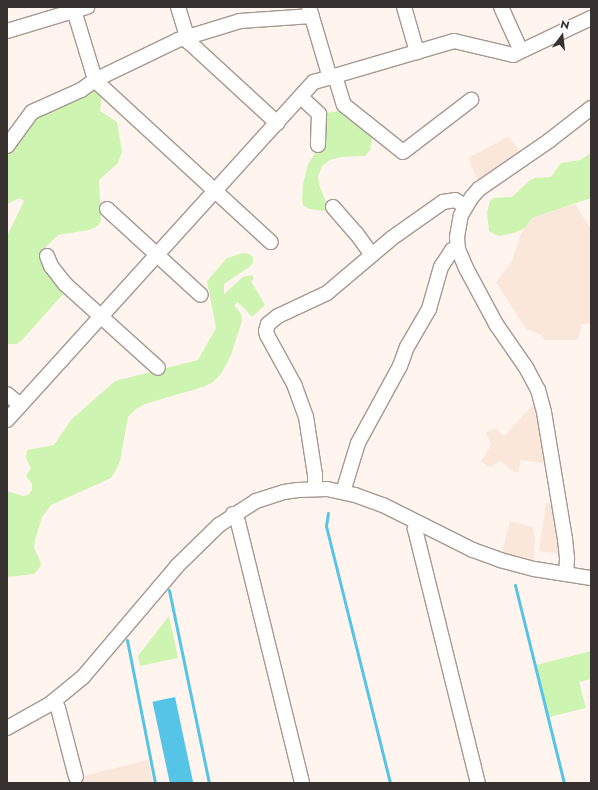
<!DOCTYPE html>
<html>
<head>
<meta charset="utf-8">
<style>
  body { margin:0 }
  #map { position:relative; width:598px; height:790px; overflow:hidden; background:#fff4ee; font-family:Jost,sans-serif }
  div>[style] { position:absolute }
  .built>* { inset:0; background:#fbe7da }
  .green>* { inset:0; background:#cdf4b1 }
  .water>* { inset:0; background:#56c4e7; transform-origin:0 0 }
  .stream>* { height:3px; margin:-1.5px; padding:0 1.5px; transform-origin:1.5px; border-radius:1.5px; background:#56c4e7 }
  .roads { filter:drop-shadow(1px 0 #a59991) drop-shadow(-1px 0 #a59991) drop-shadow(0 1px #a59991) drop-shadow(0 -1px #a59991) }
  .minor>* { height:14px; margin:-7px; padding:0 7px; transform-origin:7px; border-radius:7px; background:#fff }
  span { translate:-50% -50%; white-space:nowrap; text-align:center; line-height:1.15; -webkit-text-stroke:3.5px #fff; paint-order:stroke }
  .frame { position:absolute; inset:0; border:8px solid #37322f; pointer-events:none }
  .north { position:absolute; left:542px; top:16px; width:40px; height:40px; -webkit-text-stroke:3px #fff; paint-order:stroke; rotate:15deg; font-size:11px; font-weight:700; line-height:16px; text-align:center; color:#37322f }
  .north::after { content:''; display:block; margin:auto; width:14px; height:18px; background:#37322f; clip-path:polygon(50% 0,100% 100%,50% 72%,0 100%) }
</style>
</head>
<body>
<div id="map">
  <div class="built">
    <div style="clip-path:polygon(509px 136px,520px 152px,478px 181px,468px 158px)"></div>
    <div style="clip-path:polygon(575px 204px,591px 229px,591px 323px,582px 324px,578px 339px,576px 340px,544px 340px,542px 335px,526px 329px,496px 282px,512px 261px,521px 233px,532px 218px)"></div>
    <div style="clip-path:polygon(537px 401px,548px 464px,521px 460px,518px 473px,511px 470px,501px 461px,490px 467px,481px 462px,491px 445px,486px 433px,496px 428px,504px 436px)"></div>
    <div style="clip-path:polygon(546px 503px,555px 504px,562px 554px,539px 551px)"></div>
    <div style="clip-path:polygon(510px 521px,533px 527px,535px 541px,533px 564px,501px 556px)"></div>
    <div style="clip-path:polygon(148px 760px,153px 783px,80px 783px,79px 777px)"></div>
  </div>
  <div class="green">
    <div style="clip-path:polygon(95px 87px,102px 94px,100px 111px,117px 122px,122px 152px,118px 163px,99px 180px,101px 221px,98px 226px,89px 230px,58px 235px,46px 247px,44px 250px,65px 292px,22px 340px,17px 344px,7px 344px,7px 236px,24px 201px,20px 198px,7px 204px,7px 150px,30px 119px)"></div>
    <div style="clip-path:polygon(340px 111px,373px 133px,370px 150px,365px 156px,341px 157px,330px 160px,322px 166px,318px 176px,319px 185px,328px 207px,326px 210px,322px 211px,309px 209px,303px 205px,302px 200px,303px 184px,308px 164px,318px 149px,325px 113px)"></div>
    <div style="clip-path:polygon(591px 153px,591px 198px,532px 218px,525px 228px,514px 233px,500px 236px,494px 234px,489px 231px,487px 213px,490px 201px,493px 198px,512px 197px,530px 180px,535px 178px,551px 177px,561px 163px,580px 160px)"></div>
    <div style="clip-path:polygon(243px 253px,249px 254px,253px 257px,253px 263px,249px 267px,224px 284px,224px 294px,243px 277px,252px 275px,254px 279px,251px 281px,265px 305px,252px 317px,238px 302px,234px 305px,241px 314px,242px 321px,231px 355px,221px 374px,213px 382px,203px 387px,145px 404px,136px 409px,128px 417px,120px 461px,116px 470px,111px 478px,51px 505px,42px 517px,35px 540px,34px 548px,41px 563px,40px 567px,34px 574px,7px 577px,7px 491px,23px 496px,28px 495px,32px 490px,32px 484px,26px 476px,31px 468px,26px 458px,27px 450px,54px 445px,71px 420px,115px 381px,198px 360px,216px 328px,207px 281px,227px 258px)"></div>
    <div style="clip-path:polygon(169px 616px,178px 658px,140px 666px,138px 656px)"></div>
    <div style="clip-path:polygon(591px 651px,591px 679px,579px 682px,586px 708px,549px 717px,536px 665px)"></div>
  </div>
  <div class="water">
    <div style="left:175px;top:697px;width:88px;height:23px;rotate:78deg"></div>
  </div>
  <div class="stream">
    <div style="left:328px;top:513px;width:13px;rotate:99deg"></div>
    <div style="left:326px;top:526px;width:265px;rotate:76deg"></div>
    <div style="left:515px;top:585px;width:204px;rotate:76.1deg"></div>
    <div style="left:169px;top:590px;width:197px;rotate:78.3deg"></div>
    <div style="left:127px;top:640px;width:146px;rotate:78.9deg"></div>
  </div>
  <div class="roads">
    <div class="minor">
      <div style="left:73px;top:7px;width:69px;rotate:73.1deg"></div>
      <div style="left:93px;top:73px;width:14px;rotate:60deg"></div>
      <div style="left:100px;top:85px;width:232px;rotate:42.6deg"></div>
      <div style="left:178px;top:7px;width:37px;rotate:73deg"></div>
      <div style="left:189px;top:42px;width:120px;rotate:42.6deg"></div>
      <div style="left:309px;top:7px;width:74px;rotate:73.5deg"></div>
      <div style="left:404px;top:7px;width:47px;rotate:73.9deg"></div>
      <div style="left:501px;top:7px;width:48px;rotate:65.6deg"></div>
      <div style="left:7px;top:31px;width:84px;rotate:-16.7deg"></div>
      <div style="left:335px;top:76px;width:30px;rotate:73deg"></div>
      <div style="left:344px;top:105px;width:75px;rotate:38.5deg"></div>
      <div style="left:403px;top:152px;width:86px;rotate:-37.4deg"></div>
      <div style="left:301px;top:97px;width:25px;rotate:43deg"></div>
      <div style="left:319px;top:114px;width:31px;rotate:92deg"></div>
      <div style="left:7px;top:146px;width:42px;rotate:-53.7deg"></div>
      <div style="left:32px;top:112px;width:54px;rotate:-24.2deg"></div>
      <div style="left:81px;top:90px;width:19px;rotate:-35deg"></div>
      <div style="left:97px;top:79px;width:90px;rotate:-25.7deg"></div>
      <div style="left:178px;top:40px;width:65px;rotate:-17deg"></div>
      <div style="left:240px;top:21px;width:72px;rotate:-4deg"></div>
      <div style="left:333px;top:207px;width:35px;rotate:49deg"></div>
      <div style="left:356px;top:233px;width:27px;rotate:54deg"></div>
      <div style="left:107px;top:209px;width:127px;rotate:42.5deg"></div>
      <div style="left:47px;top:256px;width:11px;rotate:68deg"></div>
      <div style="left:51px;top:266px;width:23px;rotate:52deg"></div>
      <div style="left:65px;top:284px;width:125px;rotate:42.1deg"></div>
      <div style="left:7px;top:394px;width:17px;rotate:40deg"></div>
      <div style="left:7px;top:420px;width:457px;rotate:-47.8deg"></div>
      <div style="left:314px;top:82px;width:146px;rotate:-16.3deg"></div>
      <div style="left:454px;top:41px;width:61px;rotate:13.3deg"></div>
      <div style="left:513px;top:55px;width:86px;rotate:-25.4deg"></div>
      <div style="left:315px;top:489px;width:14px;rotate:-90deg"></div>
      <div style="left:315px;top:475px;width:59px;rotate:-98.8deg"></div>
      <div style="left:306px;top:417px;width:33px;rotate:-110deg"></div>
      <div style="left:295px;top:386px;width:58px;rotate:-118.8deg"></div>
      <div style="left:267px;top:335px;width:4px;rotate:-104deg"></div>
      <div style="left:266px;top:331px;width:7px;rotate:-74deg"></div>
      <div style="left:268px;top:324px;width:13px;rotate:-39deg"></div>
      <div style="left:278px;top:316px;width:54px;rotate:-25.1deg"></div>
      <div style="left:327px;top:293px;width:85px;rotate:-40.2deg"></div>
      <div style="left:392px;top:238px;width:62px;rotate:-35.2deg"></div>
      <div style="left:443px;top:202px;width:12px;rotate:-9deg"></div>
      <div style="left:455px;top:200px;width:12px;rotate:31deg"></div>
      <div style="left:343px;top:492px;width:51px;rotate:-73deg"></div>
      <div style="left:358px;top:443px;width:88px;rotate:-61.4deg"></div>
      <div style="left:400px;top:366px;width:20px;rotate:-70deg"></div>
      <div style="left:407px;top:347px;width:44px;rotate:-59.9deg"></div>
      <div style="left:429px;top:309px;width:44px;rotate:-74.1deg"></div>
      <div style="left:441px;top:267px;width:20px;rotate:-57deg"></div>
      <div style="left:452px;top:250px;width:6px;rotate:-9deg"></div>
      <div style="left:233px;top:514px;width:9px;rotate:58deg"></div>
      <div style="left:238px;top:522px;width:269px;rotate:76.2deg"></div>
      <div style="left:418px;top:523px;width:7px;rotate:117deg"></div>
      <div style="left:415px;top:529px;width:262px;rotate:76.1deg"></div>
      <div style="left:566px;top:574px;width:16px;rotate:-86deg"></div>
      <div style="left:567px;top:558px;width:19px;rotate:-96deg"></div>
      <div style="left:565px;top:539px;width:129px;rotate:-99.4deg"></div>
      <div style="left:544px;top:412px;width:23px;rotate:-105deg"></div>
      <div style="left:538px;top:390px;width:24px;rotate:-118deg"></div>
      <div style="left:527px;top:369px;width:55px;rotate:-124.6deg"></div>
      <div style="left:496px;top:324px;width:64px;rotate:-118.2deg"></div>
      <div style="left:466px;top:268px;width:21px;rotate:-113deg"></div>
      <div style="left:458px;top:249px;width:12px;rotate:-95deg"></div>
      <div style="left:457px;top:237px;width:22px;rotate:-80deg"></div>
      <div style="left:461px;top:215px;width:21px;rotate:-59deg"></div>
      <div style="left:472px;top:197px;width:11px;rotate:-49deg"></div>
      <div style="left:479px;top:189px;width:86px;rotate:-34.6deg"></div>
      <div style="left:550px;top:140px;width:52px;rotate:-38deg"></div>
      <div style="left:54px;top:701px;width:8px;rotate:60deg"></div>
      <div style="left:58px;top:708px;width:71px;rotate:75.4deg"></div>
      <div style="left:7px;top:728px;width:49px;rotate:-29.2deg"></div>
      <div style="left:50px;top:704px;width:43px;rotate:-39.3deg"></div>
      <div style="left:83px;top:677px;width:145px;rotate:-49.7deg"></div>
      <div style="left:177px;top:566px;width:59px;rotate:-44.3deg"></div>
      <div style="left:219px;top:525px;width:44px;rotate:-33deg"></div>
      <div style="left:256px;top:501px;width:29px;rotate:-18deg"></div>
      <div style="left:284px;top:492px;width:14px;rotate:-8deg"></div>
      <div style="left:298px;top:490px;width:29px;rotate:-2deg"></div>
      <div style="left:327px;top:489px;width:29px;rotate:12deg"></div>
      <div style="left:355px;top:495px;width:30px;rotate:20deg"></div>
      <div style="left:383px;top:505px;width:101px;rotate:26.6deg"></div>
      <div style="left:473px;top:550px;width:29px;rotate:20deg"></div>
      <div style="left:500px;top:560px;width:35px;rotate:15deg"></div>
      <div style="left:534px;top:569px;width:58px;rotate:9deg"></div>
    </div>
  </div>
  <div class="frame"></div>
  <div class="north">N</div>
</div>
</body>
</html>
